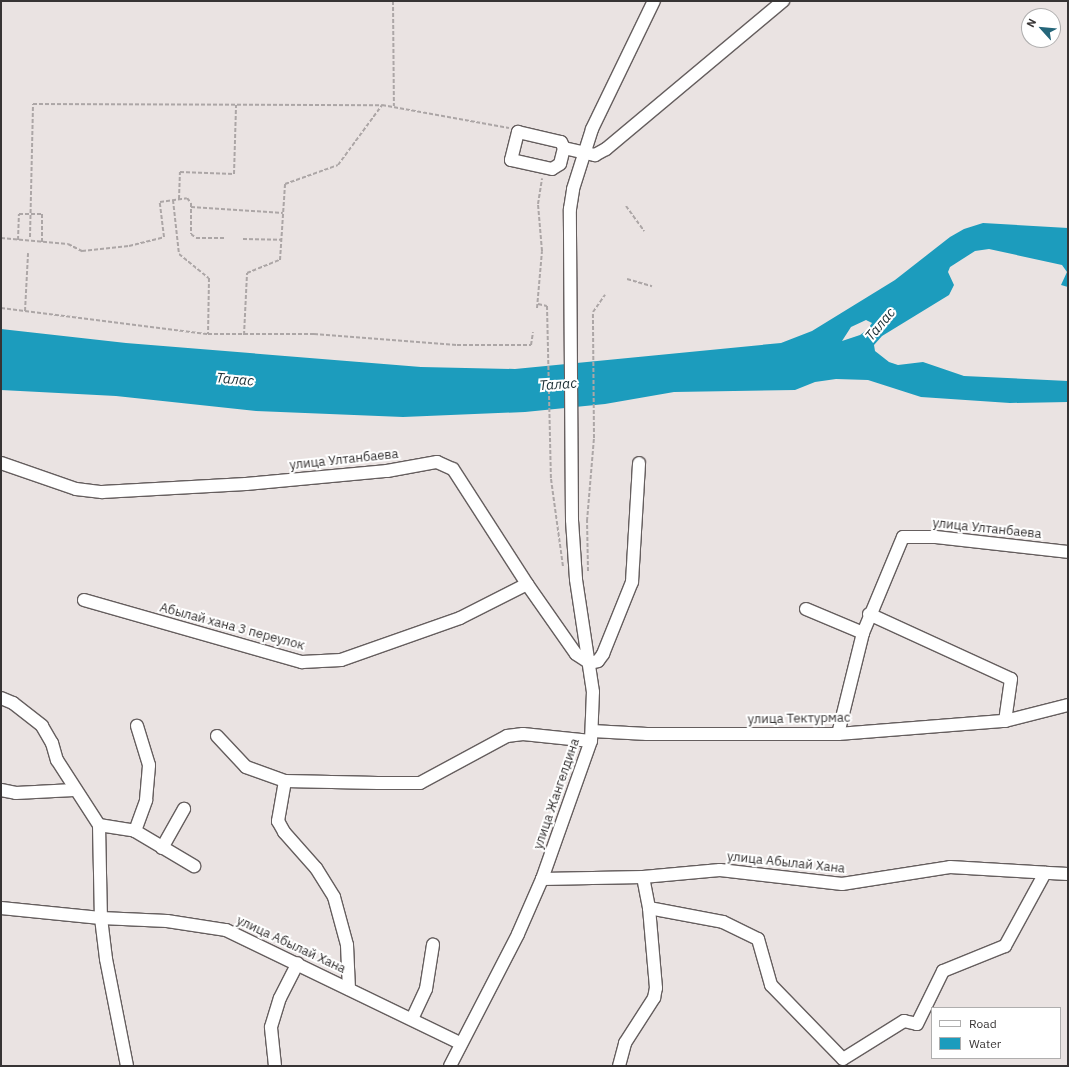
<!DOCTYPE html>
<html>
<head>
<meta charset="utf-8">
<style>
  body { margin:0 }
  #map { position:relative; width:1069px; height:1067px; overflow:hidden; background:#eae3e2; font-family:"IBM Plex Sans",sans-serif }
  div>[style] { position:absolute }
  .water>* { inset:0; background:#1c9cbd }
  .path>* { height:2px; margin-top:-1px; transform-origin:0; background:repeating-linear-gradient(90deg,#aca6a6 0 4px,transparent 0 6px) }
  .roads { filter:drop-shadow(1px 0 #655e5e) drop-shadow(-1px 0 #655e5e) drop-shadow(0 1px #655e5e) drop-shadow(0 -1px #655e5e) }
  .minor>* { height:12px; margin:-6px; padding:0 6px; transform-origin:6px; border-radius:6px; background:#fff }
  span { translate:-50% -50%; white-space:nowrap; text-align:center; line-height:1.15; -webkit-text-stroke:4px #fff; paint-order:stroke }
  .street-label { font-size:13px; color:#373434 }
  .water-label { font-size:14px; color:#192d33; font-style:italic }
  .frame { position:absolute; inset:0; border:2px solid #373434; pointer-events:none }
  .legend { position:absolute; left:931px; top:1007px; width:130px; height:52px; box-sizing:border-box; background:#fff; border:1px solid #afaeae; margin:0; padding:5px 7px; list-style:none; font-size:12px; color:#373434 }
  .legend li { display:flex; align-items:center; gap:8px; height:20px }
  .legend b { width:20px; border:1px solid #afaeae }
  .north { position:absolute; left:1021px; top:8px; width:40px; height:40px; box-sizing:border-box; background:#fff; border:1px solid #afaeae; border-radius:50%; rotate:297deg; font-size:11px; font-weight:700; line-height:16px; text-align:center; color:#373434 }
  .north::after { content:''; display:block; margin:auto; width:14px; height:18px; background:#25667a; clip-path:polygon(50% 0,100% 100%,50% 72%,0 100%) }
</style>
</head>
<body>
<div id="map">
  <div class="water">
    <div style="clip-path:polygon(evenodd,983px 223px,1068px 228px,1068px 287px,1061px 285px,1067px 272px,1062px 265px,989px 249px,975px 251px,950px 267px,948px 272px,954px 285px,949px 295px,882px 336px,874px 345px,875px 351px,889px 362px,898px 365px,923px 362px,964px 376px,1068px 381px,1068px 402px,1010px 403px,921px 397px,868px 380px,836px 379px,815px 382px,795px 390px,674px 392px,605px 404px,525px 412px,403px 417px,256px 411px,116px 396px,1px 390px,1px 329px,126px 343px,421px 367px,515px 369px,781px 343px,812px 331px,895px 280px,950px 237px,964px 229px,983px 223px,866px 320px,872px 323px,867px 330px,860px 335px,842px 341px,851px 327px,866px 320px)"></div>
  </div>
  <div class="path">
    <div style="left:393px;top:1px;width:105px;rotate:89.5deg"></div>
    <div style="left:179px;top:199px;width:27px;rotate:-88deg"></div>
    <div style="left:180px;top:172px;width:54px;rotate:2.1deg"></div>
    <div style="left:234px;top:174px;width:69px;rotate:-88.3deg"></div>
    <div style="left:173px;top:200px;width:54px;rotate:83.7deg"></div>
    <div style="left:179px;top:254px;width:38px;rotate:39deg"></div>
    <div style="left:209px;top:278px;width:56px;rotate:91deg"></div>
    <div style="left:626px;top:206px;width:31px;rotate:54deg"></div>
    <div style="left:191px;top:207px;width:92px;rotate:3.7deg"></div>
    <div style="left:30px;top:237px;width:133px;rotate:-88.7deg"></div>
    <div style="left:33px;top:104px;width:349px;rotate:0.2deg"></div>
    <div style="left:382px;top:105px;width:129px;rotate:10.3deg"></div>
    <div style="left:1px;top:238px;width:67px;rotate:5.1deg"></div>
    <div style="left:68px;top:244px;width:16px;rotate:27deg"></div>
    <div style="left:82px;top:251px;width:47px;rotate:-6.1deg"></div>
    <div style="left:129px;top:246px;width:36px;rotate:-14deg"></div>
    <div style="left:164px;top:237px;width:35px;rotate:-97deg"></div>
    <div style="left:160px;top:202px;width:27px;rotate:-8deg"></div>
    <div style="left:187px;top:198px;width:6px;rotate:51deg"></div>
    <div style="left:191px;top:203px;width:31px;rotate:90deg"></div>
    <div style="left:191px;top:234px;width:6px;rotate:39deg"></div>
    <div style="left:196px;top:238px;width:28px"></div>
    <div style="left:243px;top:239px;width:39px;rotate:1deg"></div>
    <div style="left:18px;top:240px;width:26px;rotate:-88deg"></div>
    <div style="left:19px;top:214px;width:23px"></div>
    <div style="left:42px;top:214px;width:28px;rotate:90deg"></div>
    <div style="left:627px;top:279px;width:26px;rotate:16deg"></div>
    <div style="left:538px;top:304px;width:9px;rotate:13deg"></div>
    <div style="left:547px;top:306px;width:173px;rotate:88.7deg"></div>
    <div style="left:551px;top:479px;width:89px;rotate:82.2deg"></div>
    <div style="left:1px;top:308px;width:209px;rotate:7.2deg"></div>
    <div style="left:208px;top:334px;width:106px"></div>
    <div style="left:314px;top:334px;width:143px;rotate:4.4deg"></div>
    <div style="left:457px;top:345px;width:74px"></div>
    <div style="left:531px;top:345px;width:13px;rotate:-81deg"></div>
    <div style="left:537px;top:308px;width:57px;rotate:-85deg"></div>
    <div style="left:542px;top:251px;width:47px;rotate:-94.9deg"></div>
    <div style="left:538px;top:204px;width:26px;rotate:-81deg"></div>
    <div style="left:25px;top:311px;width:58px;rotate:-87deg"></div>
    <div style="left:244px;top:335px;width:62px;rotate:-87.2deg"></div>
    <div style="left:247px;top:273px;width:35px;rotate:-22deg"></div>
    <div style="left:280px;top:260px;width:76px;rotate:-86.2deg"></div>
    <div style="left:285px;top:184px;width:56px;rotate:-19.7deg"></div>
    <div style="left:338px;top:165px;width:74px;rotate:-53.7deg"></div>
    <div style="left:588px;top:571px;width:50px;rotate:-91.1deg"></div>
    <div style="left:587px;top:521px;width:83px;rotate:-85.2deg"></div>
    <div style="left:594px;top:438px;width:126px;rotate:-90.5deg"></div>
    <div style="left:593px;top:312px;width:21px;rotate:-55deg"></div>
  </div>
  <div class="roads">
    <div class="minor">
      <div style="left:518px;top:132px;width:44px;rotate:13.1deg"></div>
      <div style="left:561px;top:142px;width:7px;rotate:63deg"></div>
      <div style="left:564px;top:148px;width:16px;rotate:104deg"></div>
      <div style="left:560px;top:164px;width:9px;rotate:148deg"></div>
      <div style="left:552px;top:169px;width:42px;rotate:-167.6deg"></div>
      <div style="left:511px;top:160px;width:29px;rotate:-76deg"></div>
      <div style="left:564px;top:148px;width:32px;rotate:13deg"></div>
      <div style="left:595px;top:155px;width:13px;rotate:-29deg"></div>
      <div style="left:606px;top:149px;width:231px;rotate:-39.9deg"></div>
      <div style="left:1px;top:463px;width:79px;rotate:19.1deg"></div>
      <div style="left:76px;top:489px;width:26px;rotate:7deg"></div>
      <div style="left:102px;top:492px;width:144px;rotate:-3.2deg"></div>
      <div style="left:246px;top:484px;width:142px;rotate:-5.3deg"></div>
      <div style="left:387px;top:471px;width:51px;rotate:-10.2deg"></div>
      <div style="left:437px;top:462px;width:17px;rotate:24deg"></div>
      <div style="left:453px;top:469px;width:137px;rotate:57.2deg"></div>
      <div style="left:527px;top:584px;width:85px;rotate:55deg"></div>
      <div style="left:576px;top:654px;width:17px;rotate:33deg"></div>
      <div style="left:590px;top:663px;width:8px;rotate:-14deg"></div>
      <div style="left:598px;top:661px;width:9px;rotate:-54deg"></div>
      <div style="left:603px;top:654px;width:78px;rotate:-68.1deg"></div>
      <div style="left:632px;top:582px;width:119px;rotate:-86.6deg"></div>
      <div style="left:84px;top:600px;width:227px;rotate:15.9deg"></div>
      <div style="left:302px;top:662px;width:39px;rotate:-3deg"></div>
      <div style="left:341px;top:660px;width:126px;rotate:-19.4deg"></div>
      <div style="left:460px;top:618px;width:75px;rotate:-26.9deg"></div>
      <div style="left:806px;top:609px;width:62px;rotate:22.8deg"></div>
      <div style="left:869px;top:614px;width:156px;rotate:24.6deg"></div>
      <div style="left:1011px;top:679px;width:42px;rotate:98.1deg"></div>
      <div style="left:1px;top:698px;width:13px;rotate:23deg"></div>
      <div style="left:13px;top:703px;width:37px;rotate:38deg"></div>
      <div style="left:42px;top:726px;width:20px;rotate:60deg"></div>
      <div style="left:52px;top:743px;width:18px;rotate:74deg"></div>
      <div style="left:57px;top:760px;width:77px;rotate:57.1deg"></div>
      <div style="left:99px;top:825px;width:93px;rotate:88.8deg"></div>
      <div style="left:101px;top:918px;width:41px;rotate:83deg"></div>
      <div style="left:106px;top:959px;width:109px;rotate:78.9deg"></div>
      <div style="left:592px;top:731px;width:55px;rotate:3.1deg"></div>
      <div style="left:647px;top:734px;width:191px"></div>
      <div style="left:838px;top:734px;width:168px;rotate:-4.5deg"></div>
      <div style="left:1005px;top:721px;width:65px;rotate:-14.3deg"></div>
      <div style="left:838px;top:734px;width:104px;rotate:-76.1deg"></div>
      <div style="left:863px;top:633px;width:104px;rotate:-67.4deg"></div>
      <div style="left:903px;top:537px;width:32px"></div>
      <div style="left:935px;top:537px;width:134px;rotate:6.4deg"></div>
      <div style="left:217px;top:736px;width:42px;rotate:46.9deg"></div>
      <div style="left:246px;top:767px;width:41px;rotate:19.7deg"></div>
      <div style="left:285px;top:781px;width:93px;rotate:1.2deg"></div>
      <div style="left:378px;top:783px;width:42px"></div>
      <div style="left:420px;top:783px;width:99px;rotate:-28.4deg"></div>
      <div style="left:507px;top:736px;width:16px;rotate:-7deg"></div>
      <div style="left:523px;top:734px;width:68px;rotate:5.9deg"></div>
      <div style="left:285px;top:781px;width:41px;rotate:99.9deg"></div>
      <div style="left:278px;top:821px;width:13px;rotate:61deg"></div>
      <div style="left:284px;top:832px;width:48px;rotate:48.4deg"></div>
      <div style="left:316px;top:868px;width:34px;rotate:58deg"></div>
      <div style="left:334px;top:897px;width:50px;rotate:74.8deg"></div>
      <div style="left:347px;top:945px;width:44px;rotate:87.4deg"></div>
      <div style="left:1px;top:790px;width:15px;rotate:11deg"></div>
      <div style="left:16px;top:793px;width:58px;rotate:-3deg"></div>
      <div style="left:99px;top:825px;width:36px;rotate:9deg"></div>
      <div style="left:135px;top:831px;width:69px;rotate:30.7deg"></div>
      <div style="left:135px;top:831px;width:33px;rotate:-70deg"></div>
      <div style="left:146px;top:800px;width:35px;rotate:-85deg"></div>
      <div style="left:149px;top:765px;width:41px;rotate:-107.1deg"></div>
      <div style="left:162px;top:848px;width:45px;rotate:-60.6deg"></div>
      <div style="left:643px;top:877px;width:32px;rotate:79deg"></div>
      <div style="left:649px;top:908px;width:75px;rotate:10.7deg"></div>
      <div style="left:723px;top:922px;width:39px;rotate:26deg"></div>
      <div style="left:758px;top:939px;width:48px;rotate:74.2deg"></div>
      <div style="left:771px;top:985px;width:103px;rotate:45.8deg"></div>
      <div style="left:843px;top:1059px;width:72px;rotate:-31.9deg"></div>
      <div style="left:904px;top:1021px;width:13px;rotate:13deg"></div>
      <div style="left:917px;top:1024px;width:59px;rotate:-63.9deg"></div>
      <div style="left:943px;top:971px;width:67px;rotate:-22deg"></div>
      <div style="left:1005px;top:946px;width:83px;rotate:-61.3deg"></div>
      <div style="left:542px;top:879px;width:101px;rotate:-1.1deg"></div>
      <div style="left:643px;top:877px;width:77px;rotate:-5.2deg"></div>
      <div style="left:720px;top:870px;width:123px;rotate:6.5deg"></div>
      <div style="left:842px;top:884px;width:109px;rotate:-8.9deg"></div>
      <div style="left:950px;top:867px;width:118px;rotate:3.4deg"></div>
      <div style="left:1px;top:908px;width:100px;rotate:5.7deg"></div>
      <div style="left:101px;top:918px;width:66px;rotate:2.6deg"></div>
      <div style="left:167px;top:921px;width:60px;rotate:8.7deg"></div>
      <div style="left:226px;top:930px;width:260px;rotate:25.8deg"></div>
      <div style="left:412px;top:1019px;width:33px;rotate:-65deg"></div>
      <div style="left:426px;top:989px;width:45px;rotate:-81deg"></div>
      <div style="left:275px;top:1066px;width:39px;rotate:-96deg"></div>
      <div style="left:271px;top:1027px;width:30px;rotate:-73deg"></div>
      <div style="left:280px;top:998px;width:39px;rotate:-63deg"></div>
      <div style="left:450px;top:1066px;width:148px;rotate:-62.7deg"></div>
      <div style="left:518px;top:934px;width:60px;rotate:-66.4deg"></div>
      <div style="left:542px;top:879px;width:146px;rotate:-70.5deg"></div>
      <div style="left:591px;top:741px;width:49px;rotate:-87.7deg"></div>
      <div style="left:593px;top:692px;width:114px;rotate:-98.6deg"></div>
      <div style="left:576px;top:579px;width:59px;rotate:-93.9deg"></div>
      <div style="left:572px;top:520px;width:311px;rotate:-90.4deg"></div>
      <div style="left:570px;top:209px;width:20px;rotate:-81deg"></div>
      <div style="left:573px;top:189px;width:63px;rotate:-72.4deg"></div>
      <div style="left:592px;top:129px;width:142px;rotate:-64.2deg"></div>
      <div style="left:619px;top:1066px;width:24px;rotate:-75deg"></div>
      <div style="left:625px;top:1043px;width:54px;rotate:-57.2deg"></div>
      <div style="left:654px;top:998px;width:10px;rotate:-79deg"></div>
      <div style="left:656px;top:988px;width:80px;rotate:-95deg"></div>
    </div>
  </div>
  <div class="street-label">
    <span style="left:344px;top:460px;rotate:-6deg">улица Ултанбаева</span>
    <span style="left:987px;top:529px;rotate:6deg">улица Ултанбаева</span>
    <span style="left:232px;top:627px;rotate:15deg">Абылай хана 3 переулок</span>
    <span style="left:799px;top:719px;rotate:-1deg">улица Тектурмас</span>
    <span style="left:557px;top:794px;rotate:-71deg">улица Жангелдина</span>
    <span style="left:786px;top:863px;rotate:6deg">улица Абылай Хана</span>
    <span style="left:291px;top:945px;rotate:25deg">улица Абылай Хана</span>
  </div>
  <div class="water-label">
    <span style="left:880px;top:324px;rotate:-50deg">Талас</span>
    <span style="left:235px;top:379px;rotate:5deg">Талас</span>
    <span style="left:558px;top:384px;rotate:-4deg">Талас</span>
  </div>
  <div class="frame"></div>
  <ul class="legend">
  <li><b style="height:5px;background:#fff"></b>Road</li>
  <li><b style="height:11px;background:#1c9cbd"></b>Water</li>
  </ul>
  <div class="north">N</div>
</div>
</body>
</html>
